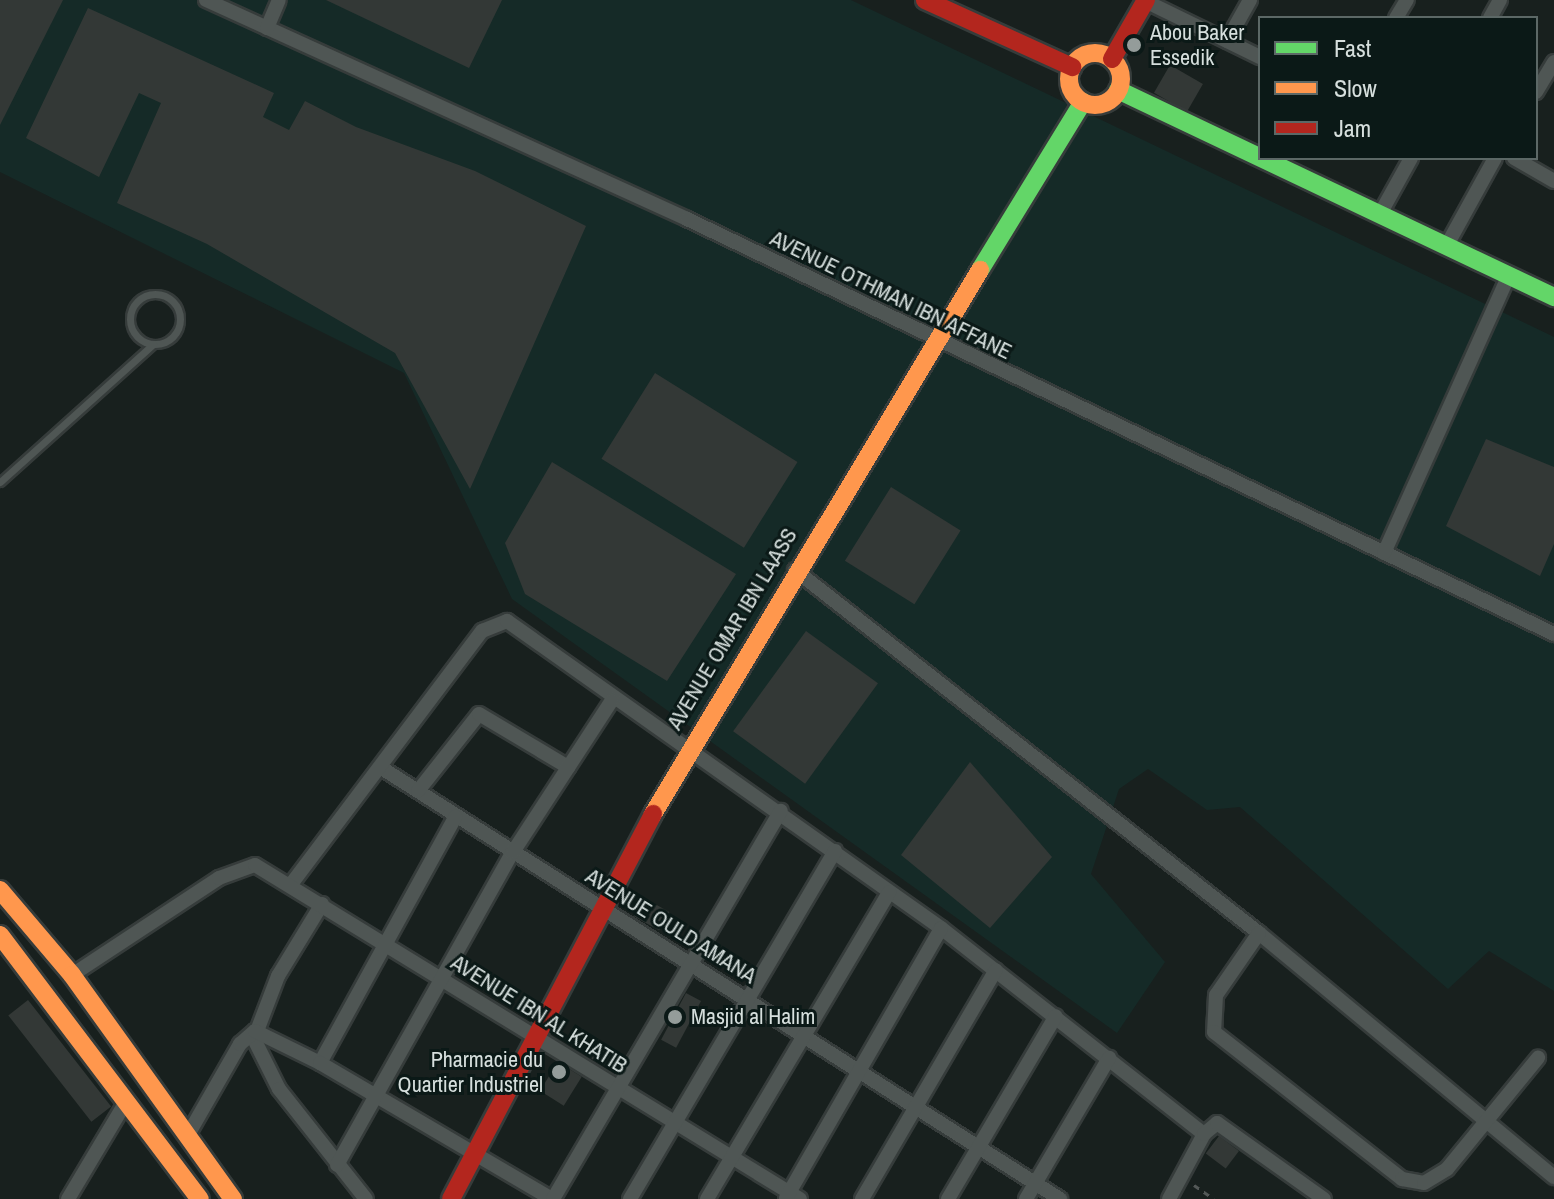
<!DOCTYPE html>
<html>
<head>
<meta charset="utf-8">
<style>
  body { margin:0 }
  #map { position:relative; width:1554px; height:1199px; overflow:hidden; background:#18201e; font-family:"Archivo Narrow",sans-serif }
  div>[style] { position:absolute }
  .built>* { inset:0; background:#152a27 }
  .building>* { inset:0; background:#333836; transform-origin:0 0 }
  .path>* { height:3px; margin-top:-1.5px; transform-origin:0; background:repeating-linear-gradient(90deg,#535857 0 6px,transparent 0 12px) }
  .roads { filter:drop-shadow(2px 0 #363c3b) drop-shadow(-2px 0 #363c3b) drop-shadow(0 2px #363c3b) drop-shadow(0 -2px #363c3b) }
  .lane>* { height:7px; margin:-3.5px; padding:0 3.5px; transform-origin:3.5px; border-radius:3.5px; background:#4f5654 }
  .lane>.ring { margin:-3.5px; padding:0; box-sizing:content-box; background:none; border:7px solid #4f5654; border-radius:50% }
  .street>* { height:14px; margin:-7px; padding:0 7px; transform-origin:7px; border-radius:7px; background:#4f5654 }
  .fast>* { height:18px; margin:-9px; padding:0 9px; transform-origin:9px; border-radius:9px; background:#63d668 }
  .slow>* { height:18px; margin:-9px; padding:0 9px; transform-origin:9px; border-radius:9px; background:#ff974d }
  .slow>.ring { margin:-9px; padding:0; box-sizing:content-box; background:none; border:18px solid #ff974d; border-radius:50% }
  .jam>* { height:18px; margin:-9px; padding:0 9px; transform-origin:9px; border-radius:9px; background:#b3261e }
  .dots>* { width:22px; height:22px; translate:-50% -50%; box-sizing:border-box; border:4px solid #0b1917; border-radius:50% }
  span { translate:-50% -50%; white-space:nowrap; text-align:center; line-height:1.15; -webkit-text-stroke:6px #0b1917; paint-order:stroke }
  .poi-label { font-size:22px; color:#d6dfdd }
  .left { translate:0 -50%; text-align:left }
  .right { translate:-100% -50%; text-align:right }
  .street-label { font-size:22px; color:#d6dfdd }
  .legend { position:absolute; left:1258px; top:16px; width:280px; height:144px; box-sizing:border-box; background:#0b1917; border:2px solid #5c6866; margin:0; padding:10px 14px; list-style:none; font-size:24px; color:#d6dfdd }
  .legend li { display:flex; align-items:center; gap:16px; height:40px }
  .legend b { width:40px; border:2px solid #5c6866 }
</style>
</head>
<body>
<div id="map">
  <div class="built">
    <div style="clip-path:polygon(0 0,851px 0,1554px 337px,1554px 991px,1489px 951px,1448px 989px,1240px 807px,1207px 810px,1148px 769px,1119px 789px,1091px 874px,1165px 962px,1117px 1033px,512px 599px,404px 373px,0 172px)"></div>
  </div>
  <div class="building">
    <div style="clip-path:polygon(0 0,63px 0,0 125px)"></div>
    <div style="clip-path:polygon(326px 0,502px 0,469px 68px)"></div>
    <div style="clip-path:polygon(88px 8px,274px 93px,263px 117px,289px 130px,305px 101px,356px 127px,475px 171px,586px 226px,470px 489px,395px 353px,207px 244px,117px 203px,161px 103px,139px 93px,99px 177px,26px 138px)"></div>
    <div style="left:1170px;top:65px;width:38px;height:32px;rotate:30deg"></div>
    <div style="left:655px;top:373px;width:168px;height:101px;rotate:32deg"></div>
    <div style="clip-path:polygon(1486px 439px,1554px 467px,1554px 544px,1540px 576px,1446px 526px)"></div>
    <div style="clip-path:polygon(552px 462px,736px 574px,667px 681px,525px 594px,505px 543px)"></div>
    <div style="left:891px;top:487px;width:82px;height:87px;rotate:32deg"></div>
    <div style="left:806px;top:631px;width:89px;height:124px;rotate:36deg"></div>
    <div style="clip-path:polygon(970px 762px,1052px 857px,990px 928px,901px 855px)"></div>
    <div style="left:644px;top:898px;width:29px;height:21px;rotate:29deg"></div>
    <div style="left:686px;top:993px;width:17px;height:53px;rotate:28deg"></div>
    <div style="left:28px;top:1000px;width:135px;height:25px;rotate:52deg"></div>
    <div style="left:600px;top:1044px;width:28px;height:17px;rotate:30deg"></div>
    <div style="left:558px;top:1062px;width:28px;height:34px;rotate:32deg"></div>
    <div style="left:1219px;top:1136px;width:25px;height:22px;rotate:37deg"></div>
  </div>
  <div class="path">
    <div style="left:1194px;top:1185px;width:24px;rotate:35deg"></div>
  </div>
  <div class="roads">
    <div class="lane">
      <div class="ring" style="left:130px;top:294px;width:43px;height:43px"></div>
      <div style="left:0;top:482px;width:206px;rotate:-42deg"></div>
    </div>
    <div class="street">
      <div style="left:206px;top:0;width:529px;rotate:24.48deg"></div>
      <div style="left:687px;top:219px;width:961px;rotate:25.58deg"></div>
      <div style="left:1145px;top:1px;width:128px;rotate:26deg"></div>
      <div style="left:1396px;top:18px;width:21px;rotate:-59deg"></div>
      <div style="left:1490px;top:18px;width:21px;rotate:-61deg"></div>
      <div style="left:267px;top:28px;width:30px;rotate:-67deg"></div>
      <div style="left:1227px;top:41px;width:47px;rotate:-60.7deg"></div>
      <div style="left:1536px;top:92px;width:35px;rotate:-59deg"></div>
      <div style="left:1514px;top:158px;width:46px;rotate:29.9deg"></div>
      <div style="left:1380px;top:214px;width:64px;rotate:-61deg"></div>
      <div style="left:1447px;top:245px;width:99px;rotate:-61.1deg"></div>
      <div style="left:1384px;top:553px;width:305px;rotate:-65.8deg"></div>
      <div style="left:795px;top:570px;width:589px;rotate:38.04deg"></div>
      <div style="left:1259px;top:933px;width:383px;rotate:39.6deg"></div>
      <div style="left:380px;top:767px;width:806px;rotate:32.43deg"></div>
      <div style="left:418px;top:791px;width:98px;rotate:-51.6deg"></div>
      <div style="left:479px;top:714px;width:104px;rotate:30.8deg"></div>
      <div style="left:292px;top:883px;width:316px;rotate:-53deg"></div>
      <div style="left:482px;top:631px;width:27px;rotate:-22deg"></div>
      <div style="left:507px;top:621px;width:532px;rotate:35.27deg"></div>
      <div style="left:941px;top:928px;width:334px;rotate:38.1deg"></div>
      <div style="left:322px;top:904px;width:84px;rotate:121.4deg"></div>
      <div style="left:278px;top:976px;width:67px;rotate:110.9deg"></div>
      <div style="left:254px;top:1039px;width:56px;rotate:63.4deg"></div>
      <div style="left:279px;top:1089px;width:140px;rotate:51.7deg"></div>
      <div style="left:1259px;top:933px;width:75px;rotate:124.7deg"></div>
      <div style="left:1216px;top:995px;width:37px;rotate:93deg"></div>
      <div style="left:1214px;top:1032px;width:239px;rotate:38deg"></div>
      <div style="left:1402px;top:1179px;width:22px;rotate:10deg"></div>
      <div style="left:1424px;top:1183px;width:27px;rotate:-31deg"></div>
      <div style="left:1447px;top:1169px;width:144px;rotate:-50.7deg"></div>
      <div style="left:72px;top:975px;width:176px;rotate:-33.4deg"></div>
      <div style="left:219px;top:878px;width:38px;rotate:-20deg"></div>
      <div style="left:255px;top:865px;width:639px;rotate:31.5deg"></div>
      <div style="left:320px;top:1063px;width:281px;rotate:-61.2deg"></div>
      <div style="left:189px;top:1133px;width:103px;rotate:-60.2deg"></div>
      <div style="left:240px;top:1044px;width:20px;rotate:-41deg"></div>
      <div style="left:255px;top:1031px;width:72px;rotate:26.2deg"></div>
      <div style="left:320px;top:1063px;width:269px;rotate:30.4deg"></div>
      <div style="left:337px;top:1165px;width:359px;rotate:-60.7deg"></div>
      <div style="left:513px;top:852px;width:181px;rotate:-56.9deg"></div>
      <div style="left:786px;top:1198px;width:311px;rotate:-60.1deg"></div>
      <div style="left:68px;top:1199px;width:115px;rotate:-59.2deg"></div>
      <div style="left:553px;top:1199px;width:450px;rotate:-59.6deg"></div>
      <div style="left:630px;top:1199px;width:404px;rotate:-59.5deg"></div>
      <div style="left:707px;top:1199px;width:357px;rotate:-59.3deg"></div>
      <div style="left:862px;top:1199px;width:265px;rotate:-59.7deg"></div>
      <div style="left:948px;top:1199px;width:212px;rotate:-59.5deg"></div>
      <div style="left:1026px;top:1199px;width:164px;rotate:-59.5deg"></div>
      <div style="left:1169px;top:1199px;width:74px;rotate:-61.7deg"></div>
      <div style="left:1204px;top:1134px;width:17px;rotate:-40deg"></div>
      <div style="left:1217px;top:1123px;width:131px;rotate:35.4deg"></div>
    </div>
    <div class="fast">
      <div style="left:1118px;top:90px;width:483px;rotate:25.4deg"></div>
      <div style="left:980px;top:270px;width:197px;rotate:-58.5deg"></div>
    </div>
    <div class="slow">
      <div class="ring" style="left:1069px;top:53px;width:34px;height:34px"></div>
      <div style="left:653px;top:814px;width:635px;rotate:-58.99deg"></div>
      <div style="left:0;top:890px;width:111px;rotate:49.7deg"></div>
      <div style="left:72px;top:975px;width:276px;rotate:54.3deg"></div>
      <div style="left:0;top:935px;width:331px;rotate:52.9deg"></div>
    </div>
    <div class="jam">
      <div style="left:925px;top:0;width:162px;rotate:24.5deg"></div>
      <div style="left:1112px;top:59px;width:68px;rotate:-60deg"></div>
      <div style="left:451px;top:1199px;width:435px;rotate:-62.3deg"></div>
    </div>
  </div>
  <div class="dots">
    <div style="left:1134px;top:45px;background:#949c9a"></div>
    <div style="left:675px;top:1017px;background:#949c9a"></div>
    <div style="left:559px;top:1072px;background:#949c9a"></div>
  </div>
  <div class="poi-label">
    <span class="left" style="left:1150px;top:45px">Abou Baker<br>Essedik</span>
    <span class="left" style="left:691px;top:1017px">Masjid al Halim</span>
    <span class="right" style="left:543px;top:1072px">Pharmacie du<br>Quartier Industriel</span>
  </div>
  <div class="street-label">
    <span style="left:891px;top:295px;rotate:26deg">AVENUE OTHMAN IBN AFFANE</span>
    <span style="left:732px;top:629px;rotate:-59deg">AVENUE OMAR IBN LAASS</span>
    <span style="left:671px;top:926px;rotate:32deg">AVENUE OULD AMANA</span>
    <span style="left:539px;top:1014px;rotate:32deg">AVENUE IBN AL KHATIB</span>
  </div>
  <ul class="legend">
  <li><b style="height:10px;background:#63d668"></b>Fast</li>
  <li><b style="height:10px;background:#ff974d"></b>Slow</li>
  <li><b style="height:10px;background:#b3261e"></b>Jam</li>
  </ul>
</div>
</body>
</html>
